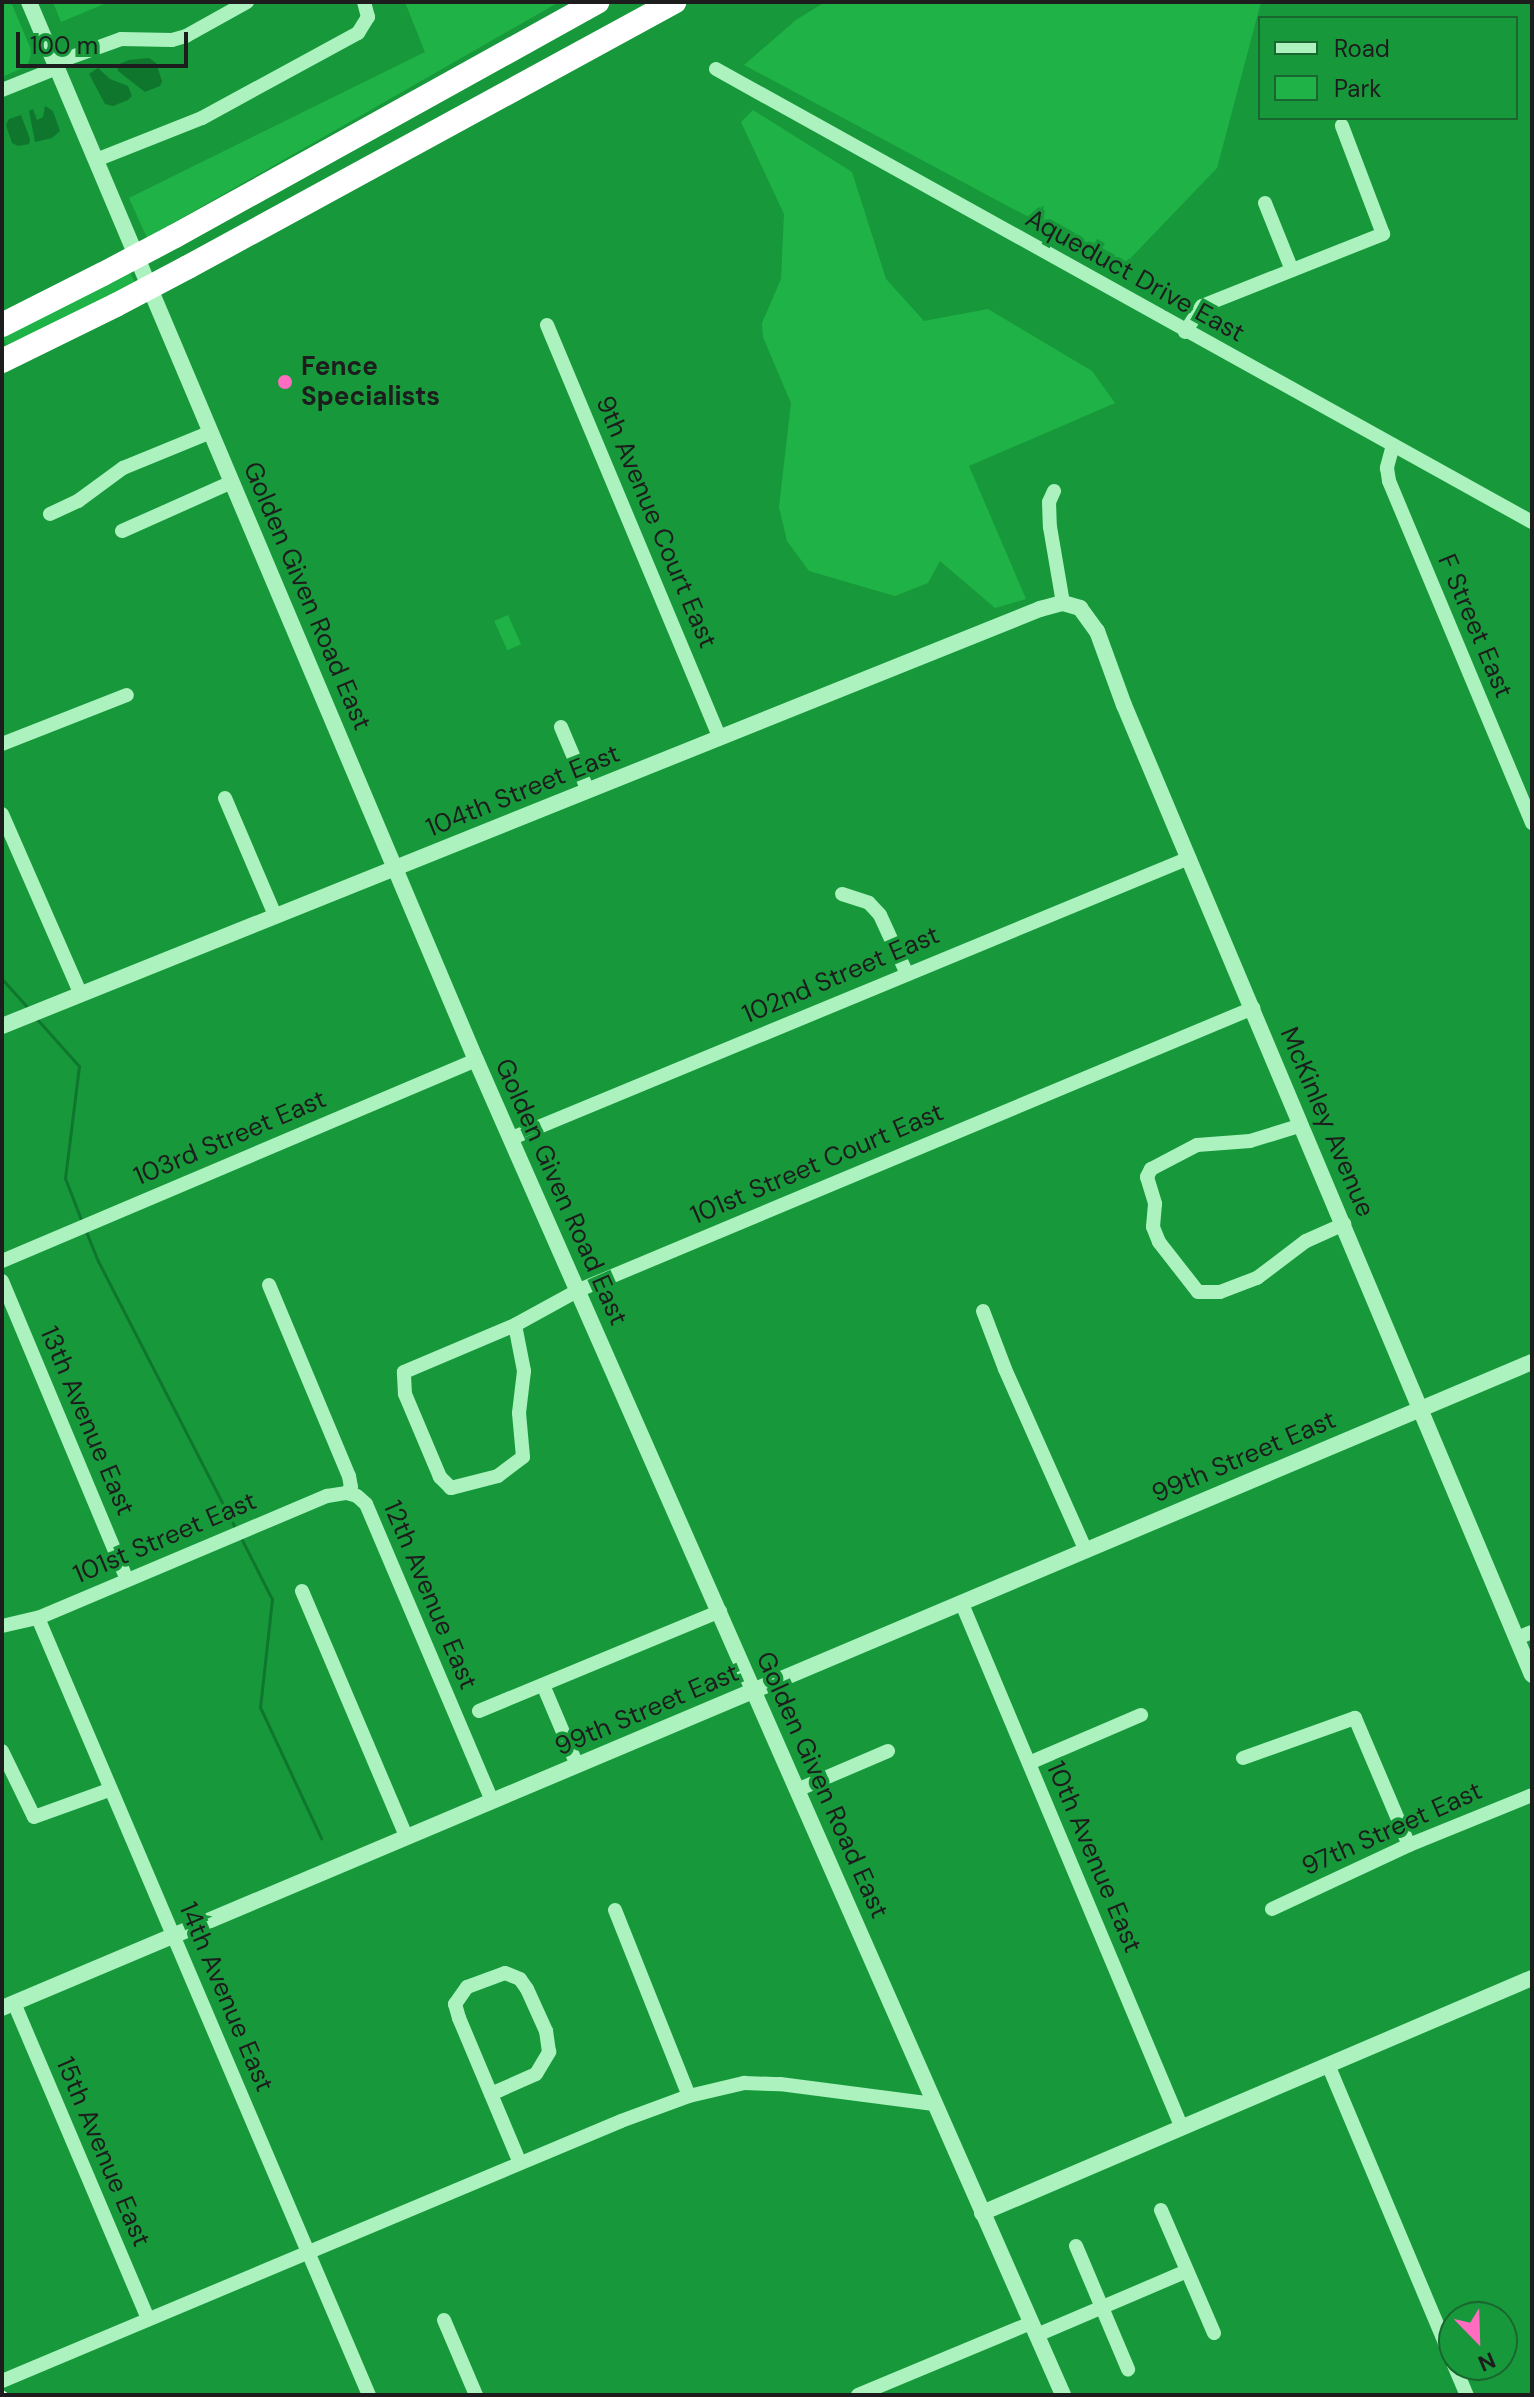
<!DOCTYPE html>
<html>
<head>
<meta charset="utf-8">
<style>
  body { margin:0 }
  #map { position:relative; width:1534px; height:2397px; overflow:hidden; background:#17993b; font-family:"DM Sans",sans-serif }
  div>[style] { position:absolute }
  .green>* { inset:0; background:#1fb347; transform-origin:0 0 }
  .water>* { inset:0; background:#0f762d }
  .stream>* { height:3px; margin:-1.5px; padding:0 1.5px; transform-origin:1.5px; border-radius:1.5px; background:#0f762d }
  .minor>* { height:14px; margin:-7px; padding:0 7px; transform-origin:7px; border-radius:7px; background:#abf2be }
  .tertiary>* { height:16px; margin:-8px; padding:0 8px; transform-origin:8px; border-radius:8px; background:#abf2be }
  .motorway>* { height:24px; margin:-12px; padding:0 12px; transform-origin:12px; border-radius:12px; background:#fff }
  .rail>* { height:6px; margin-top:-3px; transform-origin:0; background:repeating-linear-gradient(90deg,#17993b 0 9px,#fff 0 18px); box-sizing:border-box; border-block:2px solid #fff }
  .motorway-bridge>* { height:24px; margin:-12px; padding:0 12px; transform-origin:12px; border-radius:12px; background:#fff }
  .dots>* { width:22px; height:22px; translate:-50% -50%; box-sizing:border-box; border:4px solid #17993b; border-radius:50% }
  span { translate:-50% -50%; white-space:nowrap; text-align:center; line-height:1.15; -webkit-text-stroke:7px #17993b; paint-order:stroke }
  .street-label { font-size:26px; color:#1d1d1d }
  .poi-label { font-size:26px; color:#1d1d1d; font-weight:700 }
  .left { translate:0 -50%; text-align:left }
  .frame { position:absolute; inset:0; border:4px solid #1d1d1d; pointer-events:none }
  .legend { position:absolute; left:1258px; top:16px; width:260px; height:104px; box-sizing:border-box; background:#17993b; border:2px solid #19672f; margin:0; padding:10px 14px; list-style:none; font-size:24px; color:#1d1d1d }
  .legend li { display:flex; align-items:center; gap:16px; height:40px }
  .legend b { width:40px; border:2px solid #19672f }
  .north { position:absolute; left:1438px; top:2301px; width:80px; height:80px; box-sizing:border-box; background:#17993b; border:2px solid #19672f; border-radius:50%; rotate:157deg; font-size:22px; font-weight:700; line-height:32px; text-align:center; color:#1d1d1d }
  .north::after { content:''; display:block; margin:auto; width:28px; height:36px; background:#ff6cc0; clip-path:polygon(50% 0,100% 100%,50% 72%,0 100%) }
  .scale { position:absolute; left:16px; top:32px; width:172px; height:36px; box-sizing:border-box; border:4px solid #1d1d1d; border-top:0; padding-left:10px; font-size:24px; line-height:28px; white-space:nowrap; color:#1d1d1d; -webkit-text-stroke:6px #17993b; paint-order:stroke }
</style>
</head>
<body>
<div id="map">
  <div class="green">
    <div style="clip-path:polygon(2px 2px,11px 2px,32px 52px,27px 66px,2px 77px)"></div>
    <div style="clip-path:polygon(53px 2px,109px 2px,61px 22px)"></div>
    <div style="clip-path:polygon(405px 2px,559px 2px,147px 238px,129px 198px,425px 52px)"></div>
    <div style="clip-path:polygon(825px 2px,1261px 2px,1217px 168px,1122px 267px,744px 65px,796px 20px)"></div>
    <div style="clip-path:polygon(753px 110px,852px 172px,886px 279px,924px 321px,988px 309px,1092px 371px,1115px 403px,969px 466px,1026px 599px,995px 608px,940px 561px,928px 583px,895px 596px,809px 571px,787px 541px,779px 507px,791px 403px,763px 337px,762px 323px,781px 279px,784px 214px,741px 122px)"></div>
    <div style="left:130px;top:272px;width:14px;height:143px;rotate:65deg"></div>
    <div style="left:508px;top:615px;width:32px;height:15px;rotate:66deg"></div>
  </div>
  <div class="water">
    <div style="clip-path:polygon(149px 58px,156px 63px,162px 81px,160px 86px,145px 92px,118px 71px,117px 65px,129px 60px)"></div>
    <div style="clip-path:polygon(98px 68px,110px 79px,128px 86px,132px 96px,128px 100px,113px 106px,105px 104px,89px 74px)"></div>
    <div style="clip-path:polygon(45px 106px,53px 111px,60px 131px,52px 138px,35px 142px,29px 111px,33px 109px,37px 120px,43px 117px)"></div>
    <div style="clip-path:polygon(21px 115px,30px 139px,29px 144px,18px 146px,12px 143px,6px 125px,9px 119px)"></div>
  </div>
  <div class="stream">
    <div style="left:2px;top:979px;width:40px;rotate:48deg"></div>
    <div style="left:36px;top:1018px;width:64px;rotate:48.1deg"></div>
    <div style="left:79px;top:1066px;width:113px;rotate:97.1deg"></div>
    <div style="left:65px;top:1178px;width:47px;rotate:68.9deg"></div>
    <div style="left:85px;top:1229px;width:35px;rotate:68deg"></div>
    <div style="left:98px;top:1261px;width:301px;rotate:62.8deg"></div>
    <div style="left:240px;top:1536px;width:71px;rotate:63.1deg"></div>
    <div style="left:272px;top:1599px;width:109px;rotate:96.3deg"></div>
    <div style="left:260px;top:1707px;width:145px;rotate:65deg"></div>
  </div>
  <div class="minor">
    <div style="left:55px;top:63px;width:70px;rotate:-20deg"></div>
    <div style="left:121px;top:39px;width:51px;rotate:1.1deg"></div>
    <div style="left:172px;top:40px;width:15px;rotate:-16deg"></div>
    <div style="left:186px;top:36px;width:70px;rotate:-29.1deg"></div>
    <div style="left:716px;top:69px;width:933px;rotate:29.04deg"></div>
    <div style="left:2px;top:90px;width:59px;rotate:-21.8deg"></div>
    <div style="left:96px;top:160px;width:114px;rotate:-21.6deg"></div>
    <div style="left:202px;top:118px;width:178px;rotate:-28.6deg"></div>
    <div style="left:358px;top:33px;width:19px;rotate:-58deg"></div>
    <div style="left:368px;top:17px;width:16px;rotate:-105deg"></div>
    <div style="left:1265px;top:203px;width:72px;rotate:68.1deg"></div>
    <div style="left:547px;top:325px;width:448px;rotate:67.3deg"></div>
    <div style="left:1185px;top:332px;width:31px;rotate:-57deg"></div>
    <div style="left:1202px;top:306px;width:195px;rotate:-21.7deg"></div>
    <div style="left:1383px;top:234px;width:116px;rotate:-110.8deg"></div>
    <div style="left:1393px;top:445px;width:24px;rotate:105deg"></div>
    <div style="left:1387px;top:468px;width:13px;rotate:81deg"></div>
    <div style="left:1389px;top:481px;width:371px;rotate:67.3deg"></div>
    <div style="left:1054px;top:491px;width:12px;rotate:114deg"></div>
    <div style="left:1049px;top:502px;width:25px;rotate:88deg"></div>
    <div style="left:1050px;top:527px;width:77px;rotate:80.3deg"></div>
    <div style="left:50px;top:514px;width:31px;rotate:-25deg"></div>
    <div style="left:78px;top:501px;width:56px;rotate:-36.3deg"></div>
    <div style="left:123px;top:468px;width:95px;rotate:-22.2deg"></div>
    <div style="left:122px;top:531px;width:120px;rotate:-24deg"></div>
    <div style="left:561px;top:727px;width:69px;rotate:67.1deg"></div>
    <div style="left:2px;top:744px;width:134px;rotate:-21.4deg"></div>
    <div style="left:225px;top:798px;width:127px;rotate:66.9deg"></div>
    <div style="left:2px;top:814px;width:197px;rotate:66.4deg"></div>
    <div style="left:842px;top:894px;width:28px;rotate:18deg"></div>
    <div style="left:869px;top:903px;width:16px;rotate:47deg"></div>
    <div style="left:880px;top:915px;width:65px;rotate:65.4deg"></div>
    <div style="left:1302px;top:1125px;width:54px;rotate:162.9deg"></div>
    <div style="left:1250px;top:1141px;width:53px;rotate:175.7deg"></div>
    <div style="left:1197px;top:1145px;width:52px;rotate:152.4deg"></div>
    <div style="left:1151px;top:1169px;width:9px;rotate:117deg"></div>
    <div style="left:1147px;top:1177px;width:28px;rotate:73deg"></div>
    <div style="left:1155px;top:1204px;width:23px;rotate:95deg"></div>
    <div style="left:1153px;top:1227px;width:16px;rotate:68deg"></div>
    <div style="left:1159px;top:1242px;width:63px;rotate:52deg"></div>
    <div style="left:1198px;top:1292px;width:22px"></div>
    <div style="left:1220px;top:1292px;width:40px;rotate:-21deg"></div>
    <div style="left:1257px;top:1278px;width:61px;rotate:-37.1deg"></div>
    <div style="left:1306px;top:1241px;width:42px;rotate:-24.1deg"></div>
    <div style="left:512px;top:1138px;width:733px;rotate:-22.47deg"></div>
    <div style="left:2px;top:1261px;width:515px;rotate:-22.98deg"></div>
    <div style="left:2px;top:1281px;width:324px;rotate:67.3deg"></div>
    <div style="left:269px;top:1285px;width:207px;rotate:67.3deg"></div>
    <div style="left:349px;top:1476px;width:11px;rotate:80deg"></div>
    <div style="left:351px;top:1487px;width:7px;rotate:124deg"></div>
    <div style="left:983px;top:1311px;width:62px;rotate:69.2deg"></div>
    <div style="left:1005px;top:1369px;width:199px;rotate:66deg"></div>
    <div style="left:515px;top:1325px;width:47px;rotate:78.9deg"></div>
    <div style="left:524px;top:1371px;width:42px;rotate:96.8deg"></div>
    <div style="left:519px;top:1413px;width:44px;rotate:84.8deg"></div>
    <div style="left:523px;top:1457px;width:31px;rotate:143deg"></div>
    <div style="left:498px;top:1476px;width:49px;rotate:165.7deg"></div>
    <div style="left:451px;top:1488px;width:16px;rotate:-135deg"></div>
    <div style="left:440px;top:1477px;width:90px;rotate:-112.9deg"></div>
    <div style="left:405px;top:1394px;width:22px;rotate:-93deg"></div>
    <div style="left:404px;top:1372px;width:121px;rotate:-22.9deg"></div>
    <div style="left:515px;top:1325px;width:73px;rotate:-28.7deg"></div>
    <div style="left:579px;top:1290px;width:731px;rotate:-22.7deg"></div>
    <div style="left:302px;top:1591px;width:266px;rotate:67deg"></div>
    <div style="left:962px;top:1604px;width:568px;rotate:67.23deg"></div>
    <div style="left:38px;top:1618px;width:845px;rotate:66.93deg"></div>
    <div style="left:2px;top:1626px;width:37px;rotate:-13deg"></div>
    <div style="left:38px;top:1618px;width:314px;rotate:-22.9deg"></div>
    <div style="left:327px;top:1496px;width:20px;rotate:-9deg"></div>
    <div style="left:347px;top:1493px;width:10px;rotate:17deg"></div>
    <div style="left:357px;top:1496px;width:12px;rotate:42deg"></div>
    <div style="left:366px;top:1504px;width:323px;rotate:67deg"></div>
    <div style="left:1517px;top:1638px;width:16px;rotate:-22deg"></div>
    <div style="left:543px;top:1685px;width:87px;rotate:67deg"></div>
    <div style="left:479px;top:1711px;width:261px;rotate:-22.5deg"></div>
    <div style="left:2px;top:1751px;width:73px;rotate:64.1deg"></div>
    <div style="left:34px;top:1817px;width:80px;rotate:-19.8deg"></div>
    <div style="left:1243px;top:1758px;width:119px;rotate:-19.7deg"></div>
    <div style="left:1355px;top:1718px;width:138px;rotate:67deg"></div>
    <div style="left:1029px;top:1763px;width:122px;rotate:-23.2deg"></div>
    <div style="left:797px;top:1790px;width:99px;rotate:-23.2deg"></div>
    <div style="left:1272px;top:1909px;width:151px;rotate:-25deg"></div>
    <div style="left:1409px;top:1845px;width:133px;rotate:-22.1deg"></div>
    <div style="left:615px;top:1910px;width:200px;rotate:68.3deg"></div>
    <div style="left:14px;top:2003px;width:343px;rotate:67deg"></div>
    <div style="left:1329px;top:2067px;width:323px;rotate:67.2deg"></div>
    <div style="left:491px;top:2094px;width:49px;rotate:-24deg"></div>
    <div style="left:536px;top:2074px;width:26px;rotate:-59deg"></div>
    <div style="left:549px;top:2052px;width:21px;rotate:-98deg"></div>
    <div style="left:546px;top:2031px;width:46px;rotate:-114.3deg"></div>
    <div style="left:527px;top:1989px;width:12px;rotate:-125deg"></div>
    <div style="left:520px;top:1979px;width:16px;rotate:-158deg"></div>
    <div style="left:505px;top:1973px;width:40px;rotate:159.8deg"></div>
    <div style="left:467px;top:1987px;width:21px;rotate:125deg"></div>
    <div style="left:455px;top:2004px;width:15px;rotate:74deg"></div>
    <div style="left:459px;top:2018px;width:157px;rotate:67.2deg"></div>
    <div style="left:1161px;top:2210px;width:134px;rotate:66.7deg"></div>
    <div style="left:1076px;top:2246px;width:134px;rotate:67.1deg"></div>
    <div style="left:444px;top:2320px;width:82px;rotate:66.9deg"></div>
    <div style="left:1037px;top:2335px;width:163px;rotate:-23.1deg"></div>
    <div style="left:1454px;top:2365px;width:33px;rotate:67deg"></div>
    <div style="left:2px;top:2381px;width:671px;rotate:-22.78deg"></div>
    <div style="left:621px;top:2121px;width:72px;rotate:-20.2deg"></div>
    <div style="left:689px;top:2096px;width:57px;rotate:-13.3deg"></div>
    <div style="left:744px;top:2083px;width:36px;rotate:2deg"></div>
    <div style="left:780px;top:2084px;width:155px;rotate:7.4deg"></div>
    <div style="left:858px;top:2395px;width:187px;rotate:-22.6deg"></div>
  </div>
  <div class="tertiary">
    <div style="left:29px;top:2px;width:1149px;rotate:67.1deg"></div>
    <div style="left:476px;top:1060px;width:1458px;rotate:66.26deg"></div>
    <div style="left:2px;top:1026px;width:1119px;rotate:-21.89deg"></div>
    <div style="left:1040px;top:609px;width:24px;rotate:-15deg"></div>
    <div style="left:1063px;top:603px;width:18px;rotate:16deg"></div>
    <div style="left:1080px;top:608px;width:29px;rotate:54deg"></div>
    <div style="left:1097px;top:631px;width:79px;rotate:70deg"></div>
    <div style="left:1124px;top:705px;width:1052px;rotate:67.19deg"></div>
    <div style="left:2px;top:2008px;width:1661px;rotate:-22.89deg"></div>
    <div style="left:982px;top:2213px;width:598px;rotate:-23.14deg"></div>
  </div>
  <div class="motorway">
    <div style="left:175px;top:236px;width:483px;rotate:-29deg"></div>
    <div style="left:188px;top:267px;width:554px;rotate:-28.6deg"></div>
    <div style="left:2px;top:325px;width:113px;rotate:-26.8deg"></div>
    <div style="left:2px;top:361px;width:127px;rotate:-26.2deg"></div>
  </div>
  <div class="rail">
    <div style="left:2px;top:2393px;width:4px;rotate:34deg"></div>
  </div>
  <div class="motorway-bridge">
    <div style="left:103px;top:274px;width:81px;rotate:-27.8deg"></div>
    <div style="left:116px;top:305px;width:81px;rotate:-27.8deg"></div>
  </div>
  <div class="dots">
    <div style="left:285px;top:382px;background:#ff6cc0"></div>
  </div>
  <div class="street-label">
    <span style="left:1135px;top:276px;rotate:29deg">Aqueduct Drive East</span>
    <span style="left:656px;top:522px;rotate:67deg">9th Avenue Court East</span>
    <span style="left:307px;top:596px;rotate:67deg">Golden Given Road East</span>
    <span style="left:1475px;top:626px;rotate:67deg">F Street East</span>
    <span style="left:523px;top:791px;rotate:-22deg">104th Street East</span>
    <span style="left:841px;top:975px;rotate:-23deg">102nd Street East</span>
    <span style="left:1327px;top:1122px;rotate:67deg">McKinley Avenue</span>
    <span style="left:230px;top:1138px;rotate:-23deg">103rd Street East</span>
    <span style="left:817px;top:1164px;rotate:-23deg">101st Street Court East</span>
    <span style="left:561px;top:1192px;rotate:66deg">Golden Given Road East</span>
    <span style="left:87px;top:1421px;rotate:67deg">13th Avenue East</span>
    <span style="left:1244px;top:1457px;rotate:-23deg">99th Street East</span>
    <span style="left:165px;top:1538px;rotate:-23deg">101st Street East</span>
    <span style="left:430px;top:1595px;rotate:67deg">12th Avenue East</span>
    <span style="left:647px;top:1710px;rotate:-23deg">99th Street East</span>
    <span style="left:822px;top:1785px;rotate:66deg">Golden Given Road East</span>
    <span style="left:1392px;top:1829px;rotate:-24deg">97th Street East</span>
    <span style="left:1094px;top:1857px;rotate:67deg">10th Avenue East</span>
    <span style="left:226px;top:1997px;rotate:67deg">14th Avenue East</span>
    <span style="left:103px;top:2152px;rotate:67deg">15th Avenue East</span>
  </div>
  <div class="poi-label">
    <span class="left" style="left:301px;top:382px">Fence<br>Specialists</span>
  </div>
  <div class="frame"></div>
  <ul class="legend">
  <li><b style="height:10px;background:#abf2be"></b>Road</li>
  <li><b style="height:22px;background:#1fb347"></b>Park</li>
  </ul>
  <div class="north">N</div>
  <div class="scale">100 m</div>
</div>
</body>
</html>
